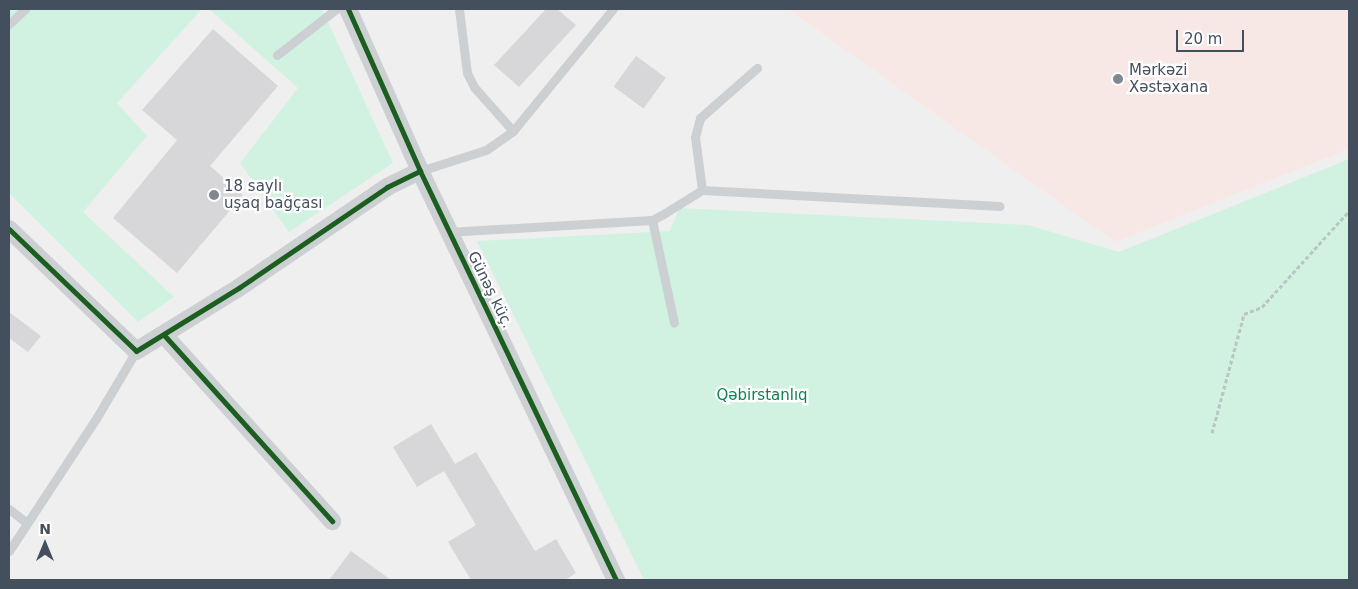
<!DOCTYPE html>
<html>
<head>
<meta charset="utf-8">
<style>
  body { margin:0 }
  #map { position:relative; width:1358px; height:589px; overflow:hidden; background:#f0efef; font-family:"DejaVu Sans",sans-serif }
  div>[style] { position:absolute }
  .medical>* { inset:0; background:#f8e8e5 }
  .green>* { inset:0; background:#d1f2e1 }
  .building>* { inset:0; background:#d7d7d9; transform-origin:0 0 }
  .path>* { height:3px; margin-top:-1.5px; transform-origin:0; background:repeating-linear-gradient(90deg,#b8c6c4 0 4px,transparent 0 6.5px) }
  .service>* { height:9px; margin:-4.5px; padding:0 4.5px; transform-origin:4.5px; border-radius:4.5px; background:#cdd0d3 }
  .minor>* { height:18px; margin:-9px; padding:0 9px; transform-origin:9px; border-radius:9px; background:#cdd0d3 }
  .cycleway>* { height:5px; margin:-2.5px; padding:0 2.5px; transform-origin:2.5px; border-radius:2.5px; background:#1b5e20 }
  .dots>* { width:14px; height:14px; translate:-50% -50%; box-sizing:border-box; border:2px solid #fff; border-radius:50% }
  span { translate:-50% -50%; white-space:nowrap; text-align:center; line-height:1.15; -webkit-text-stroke:4.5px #fff; paint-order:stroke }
  .poi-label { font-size:15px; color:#444f5e }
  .left { translate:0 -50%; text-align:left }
  .street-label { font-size:15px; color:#444f5e }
  .park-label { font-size:15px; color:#0b8354 }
  .frame { position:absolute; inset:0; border:10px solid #444f5e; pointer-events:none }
  .north { position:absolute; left:20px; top:519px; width:50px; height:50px; -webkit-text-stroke:4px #fff; paint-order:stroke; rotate:0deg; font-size:14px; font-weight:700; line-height:20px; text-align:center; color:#444f5e }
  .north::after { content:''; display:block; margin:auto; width:18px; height:22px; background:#444f5e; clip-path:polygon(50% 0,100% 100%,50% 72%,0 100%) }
  .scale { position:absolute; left:1176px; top:30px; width:68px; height:22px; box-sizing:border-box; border:2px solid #444f5e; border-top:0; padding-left:6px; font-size:15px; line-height:18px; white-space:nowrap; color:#444f5e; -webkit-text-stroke:4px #fff; paint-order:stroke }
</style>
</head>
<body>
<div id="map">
  <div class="medical">
    <div style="clip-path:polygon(788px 9px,1349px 9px,1349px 149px,1115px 242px)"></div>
  </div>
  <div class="green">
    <div style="clip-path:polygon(9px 9px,202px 9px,117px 103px,147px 136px,83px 212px,174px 297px,138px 322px,9px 193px)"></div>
    <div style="clip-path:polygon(209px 9px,322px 9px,393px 163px,289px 232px,240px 163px,298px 88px)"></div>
    <div style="clip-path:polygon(1349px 159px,1349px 580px,644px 580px,477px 241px,670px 231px,679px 208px,1028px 225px,1119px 252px)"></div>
  </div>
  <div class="building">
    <div style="clip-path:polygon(546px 9px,557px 9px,576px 25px,519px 87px,494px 65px)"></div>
    <div style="clip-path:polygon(213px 29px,278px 86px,210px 166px,243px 195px,177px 273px,113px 218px,177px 140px,142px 110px)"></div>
    <div style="left:636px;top:56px;width:37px;height:38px;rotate:36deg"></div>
    <div style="clip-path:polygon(9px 312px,41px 336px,28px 352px,9px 338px)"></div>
    <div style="clip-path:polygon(431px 424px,455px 464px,476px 452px,535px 551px,556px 539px,576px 573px,565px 580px,471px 580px,448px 542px,476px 525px,444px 471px,417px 487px,393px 447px)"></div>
    <div style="clip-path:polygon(351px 551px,391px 580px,329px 580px)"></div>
  </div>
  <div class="path">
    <div style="left:1212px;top:433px;width:123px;rotate:-74.9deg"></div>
    <div style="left:1244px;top:314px;width:19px;rotate:-21deg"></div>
    <div style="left:1262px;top:307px;width:130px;rotate:-47.8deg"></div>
  </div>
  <div class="service">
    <div style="left:459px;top:9px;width:64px;rotate:82.9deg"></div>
    <div style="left:467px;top:73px;width:16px;rotate:63deg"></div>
    <div style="left:474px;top:87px;width:59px;rotate:48.4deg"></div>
    <div style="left:9px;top:24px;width:22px;rotate:-43deg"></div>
    <div style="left:277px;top:55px;width:75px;rotate:-37.9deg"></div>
    <div style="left:420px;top:171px;width:69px;rotate:-17.7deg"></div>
    <div style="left:486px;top:150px;width:33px;rotate:-35deg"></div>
    <div style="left:513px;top:131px;width:158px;rotate:-50.7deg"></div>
    <div style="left:702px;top:190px;width:298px;rotate:3.1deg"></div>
    <div style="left:652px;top:220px;width:105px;rotate:77.9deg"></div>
    <div style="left:448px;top:232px;width:204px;rotate:-3.4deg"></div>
    <div style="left:652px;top:220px;width:15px;rotate:-28deg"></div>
    <div style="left:665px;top:213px;width:44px;rotate:-31.9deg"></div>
    <div style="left:702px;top:190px;width:53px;rotate:-97.5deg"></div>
    <div style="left:695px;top:137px;width:20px;rotate:-75deg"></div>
    <div style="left:700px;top:118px;width:76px;rotate:-41.3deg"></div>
    <div style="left:9px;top:509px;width:23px;rotate:38deg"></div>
    <div style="left:9px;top:551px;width:160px;rotate:-56.7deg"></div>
    <div style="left:97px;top:417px;width:77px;rotate:-59.4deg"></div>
  </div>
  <div class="minor">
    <div style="left:348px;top:9px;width:177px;rotate:66deg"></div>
    <div style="left:420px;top:171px;width:454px;rotate:64.4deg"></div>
    <div style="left:9px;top:229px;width:176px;rotate:43.8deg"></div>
    <div style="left:136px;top:351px;width:122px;rotate:-31.6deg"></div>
    <div style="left:240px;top:287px;width:178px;rotate:-34.2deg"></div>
    <div style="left:387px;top:187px;width:37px;rotate:-26deg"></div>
    <div style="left:164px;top:335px;width:251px;rotate:47.9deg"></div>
  </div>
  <div class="cycleway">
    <div style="left:348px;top:9px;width:177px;rotate:66deg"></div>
    <div style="left:420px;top:171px;width:454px;rotate:64.4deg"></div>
    <div style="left:9px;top:229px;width:176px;rotate:43.8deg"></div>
    <div style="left:136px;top:351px;width:122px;rotate:-31.6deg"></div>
    <div style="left:240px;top:287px;width:178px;rotate:-34.2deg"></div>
    <div style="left:387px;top:187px;width:37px;rotate:-26deg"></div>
    <div style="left:164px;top:335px;width:251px;rotate:47.9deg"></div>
  </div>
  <div class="dots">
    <div style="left:1118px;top:79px;background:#808791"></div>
    <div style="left:214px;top:195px;background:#808791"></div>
  </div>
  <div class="poi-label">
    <span class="left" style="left:1129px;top:79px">Mərkəzi<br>Xəstəxana</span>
    <span class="left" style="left:224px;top:195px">18 saylı<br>uşaq bağçası</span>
  </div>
  <div class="street-label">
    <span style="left:490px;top:290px;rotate:64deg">Günəş küç.</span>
  </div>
  <div class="park-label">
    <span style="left:762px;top:396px">Qəbirstanlıq</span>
  </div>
  <div class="frame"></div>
  <div class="north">N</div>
  <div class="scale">20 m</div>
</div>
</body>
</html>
